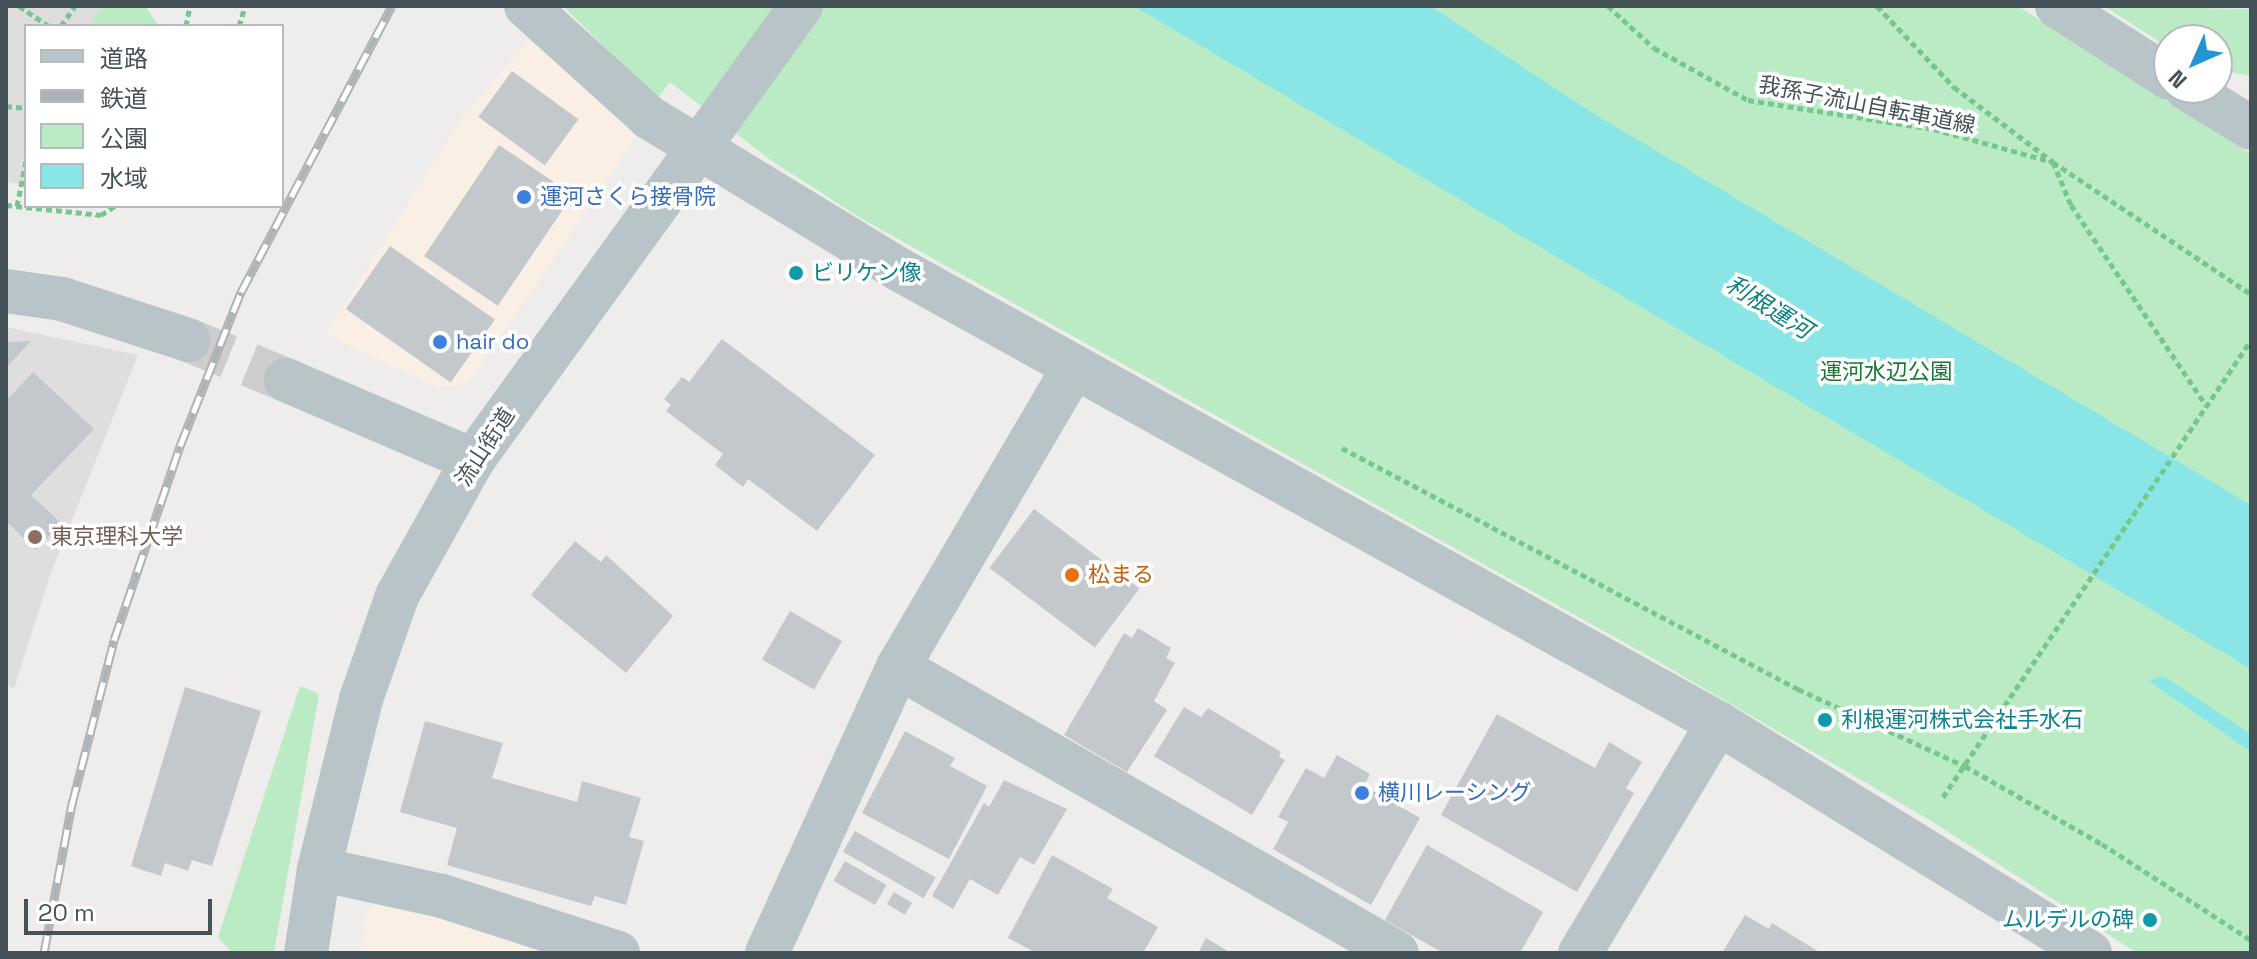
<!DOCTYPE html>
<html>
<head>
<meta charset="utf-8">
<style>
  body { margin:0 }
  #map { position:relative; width:2257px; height:959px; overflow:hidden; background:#efecec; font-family:"Space Grotesk","Noto Sans JP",sans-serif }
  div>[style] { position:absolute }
  .commercial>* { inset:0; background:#faefe4 }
  .education>* { inset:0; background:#e0ddde }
  .green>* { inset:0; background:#bbebc4 }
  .water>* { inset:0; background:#8ae6e6 }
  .building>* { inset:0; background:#c3c8cc; transform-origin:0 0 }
  .minor-tunnel>* { height:44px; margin-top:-22px; transform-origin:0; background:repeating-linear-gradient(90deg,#cdcdce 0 44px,transparent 0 66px) }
  .path>* { height:5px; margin-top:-2.5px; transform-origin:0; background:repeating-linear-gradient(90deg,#75c78e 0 6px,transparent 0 10px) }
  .minor>* { height:44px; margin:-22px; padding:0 22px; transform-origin:22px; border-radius:22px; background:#b8c4c8 }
  .rail>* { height:9px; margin-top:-4.5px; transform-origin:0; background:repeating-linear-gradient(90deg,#fff 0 18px,#aeb3b6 0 36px); box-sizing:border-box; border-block:2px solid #aeb3b6 }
  .dots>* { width:22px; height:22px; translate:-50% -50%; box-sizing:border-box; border:4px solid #fff; border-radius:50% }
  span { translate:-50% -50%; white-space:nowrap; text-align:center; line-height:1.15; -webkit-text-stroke:7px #fff; paint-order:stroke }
  .street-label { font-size:22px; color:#455358 }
  .shop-label { font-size:22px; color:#366cbe }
  .left { translate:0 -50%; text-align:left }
  .culture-label { font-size:22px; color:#0d838f }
  .right { translate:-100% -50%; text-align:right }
  .park-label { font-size:22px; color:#1b7535 }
  .education-label { font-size:22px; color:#785e54 }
  .food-label { font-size:22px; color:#c56008 }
  .water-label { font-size:24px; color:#138181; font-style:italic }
  .frame { position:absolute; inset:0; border:8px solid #455358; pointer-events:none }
  .legend { position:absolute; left:24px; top:24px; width:260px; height:184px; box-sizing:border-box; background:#fff; border:2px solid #b5babc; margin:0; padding:10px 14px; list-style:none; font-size:24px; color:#455358 }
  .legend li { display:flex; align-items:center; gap:16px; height:40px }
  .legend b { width:40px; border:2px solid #b5babc }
  .north { position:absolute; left:2153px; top:24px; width:80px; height:80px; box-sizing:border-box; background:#fff; border:2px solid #b5babc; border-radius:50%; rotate:225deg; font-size:22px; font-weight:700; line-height:32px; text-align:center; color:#455358 }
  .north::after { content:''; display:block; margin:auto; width:28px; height:36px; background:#2294d3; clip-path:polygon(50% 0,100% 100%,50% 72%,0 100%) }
  .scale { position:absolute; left:24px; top:899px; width:188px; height:36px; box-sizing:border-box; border:4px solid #455358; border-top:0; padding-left:10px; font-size:24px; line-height:28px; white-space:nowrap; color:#455358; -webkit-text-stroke:6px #fff; paint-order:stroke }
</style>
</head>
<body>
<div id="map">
  <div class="commercial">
    <div style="clip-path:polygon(533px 36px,636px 136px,470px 382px,440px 388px,326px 334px,460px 121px)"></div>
    <div style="clip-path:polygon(389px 901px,567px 953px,360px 953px,367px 911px)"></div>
  </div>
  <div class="education">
    <div style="clip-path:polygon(6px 6px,145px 6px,159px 26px,26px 26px,26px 185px,6px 182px)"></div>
    <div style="clip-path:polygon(6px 327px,138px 355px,50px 575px,14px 689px,6px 683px)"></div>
  </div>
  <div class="green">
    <div style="clip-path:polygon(103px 6px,145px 6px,159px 26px,95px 26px,92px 22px)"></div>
    <div style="clip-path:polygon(563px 6px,2018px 6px,2251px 154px,2251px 953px,2137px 953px,1928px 819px,1652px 658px,862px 219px,769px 159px,670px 82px,657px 99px)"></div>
    <div style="clip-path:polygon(2104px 6px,2251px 9px,2251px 76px,2217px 70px,2217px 40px,2169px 40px,2169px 48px)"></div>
    <div style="clip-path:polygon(300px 686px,319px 694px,274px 953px,232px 953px,218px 937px)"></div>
  </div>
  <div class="water">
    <div style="clip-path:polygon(1134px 6px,1430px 6px,1596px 115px,2251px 505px,2251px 669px)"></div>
    <div style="clip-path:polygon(2163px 676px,2251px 734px,2251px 752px,2149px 681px)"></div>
  </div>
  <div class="building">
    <div style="left:512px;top:71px;width:82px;height:57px;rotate:36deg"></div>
    <div style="left:499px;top:145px;width:89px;height:134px;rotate:34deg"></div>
    <div style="left:390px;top:246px;width:128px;height:77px;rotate:35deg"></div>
    <div style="clip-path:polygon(722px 339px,875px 455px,817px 531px,748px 479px,743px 487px,715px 465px,723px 454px,666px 411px,671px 405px,664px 399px,682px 377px,689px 382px)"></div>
    <div style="clip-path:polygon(31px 341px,6px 368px,6px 342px)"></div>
    <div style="clip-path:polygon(33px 372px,94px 429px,31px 495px,61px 523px,36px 550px,6px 521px,6px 401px)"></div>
    <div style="left:1034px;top:509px;width:132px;height:74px;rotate:37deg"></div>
    <div style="clip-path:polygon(575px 541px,601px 562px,606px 555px,673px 616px,626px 673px,531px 595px)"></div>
    <div style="left:790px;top:611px;width:60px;height:56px;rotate:30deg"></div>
    <div style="clip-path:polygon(1138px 628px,1171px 648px,1166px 658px,1175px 663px,1154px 701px,1167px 710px,1127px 772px,1064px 735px,1124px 633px,1132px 638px)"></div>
    <div style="clip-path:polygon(185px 687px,261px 711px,212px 866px,192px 860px,188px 871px,165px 863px,161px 876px,131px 866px)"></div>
    <div style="clip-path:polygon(1184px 707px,1201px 717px,1208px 708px,1281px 752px,1279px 757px,1285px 760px,1252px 815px,1154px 756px)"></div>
    <div style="clip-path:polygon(1497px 714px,1595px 768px,1609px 742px,1642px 762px,1626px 788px,1634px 793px,1577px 892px,1441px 815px)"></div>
    <div style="clip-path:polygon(425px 721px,503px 743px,492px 778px,577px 802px,582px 781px,641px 798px,629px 837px,644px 841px,626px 905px,595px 896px,591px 906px,447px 865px,457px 828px,400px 812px)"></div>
    <div style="clip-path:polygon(905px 731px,955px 758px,950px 766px,987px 786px,949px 859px,862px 813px)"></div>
    <div style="clip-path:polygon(1337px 755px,1370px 774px,1364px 786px,1420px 818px,1371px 905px,1273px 849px,1288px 822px,1278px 817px,1306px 768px,1324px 778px)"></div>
    <div style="clip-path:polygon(1004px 780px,1067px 809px,1034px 865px,1020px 857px,998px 895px,970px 879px,953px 909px,932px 896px,984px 803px,989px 807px)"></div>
    <div style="left:855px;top:831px;width:93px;height:24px;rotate:30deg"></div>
    <div style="clip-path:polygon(1427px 845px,1543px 912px,1520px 953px,1443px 953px,1385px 920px)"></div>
    <div style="clip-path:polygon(1052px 855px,1113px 889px,1107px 898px,1158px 927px,1143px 953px,1036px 953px,1008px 938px)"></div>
    <div style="left:845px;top:861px;width:48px;height:23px;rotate:30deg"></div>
    <div style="left:894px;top:892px;width:21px;height:14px;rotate:31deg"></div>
    <div style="clip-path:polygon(1745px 915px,1769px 929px,1772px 923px,1821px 953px,1722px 953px)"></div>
    <div style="clip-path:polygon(1206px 938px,1231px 953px,1198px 953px)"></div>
  </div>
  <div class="minor-tunnel">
    <div style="left:188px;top:340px;width:106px;rotate:22.2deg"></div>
  </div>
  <div class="path">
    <div style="left:19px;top:6px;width:36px;rotate:34deg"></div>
    <div style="left:1608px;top:6px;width:62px;rotate:42.4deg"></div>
    <div style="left:1654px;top:48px;width:107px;rotate:29deg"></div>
    <div style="left:1748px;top:100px;width:188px;rotate:8.9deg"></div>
    <div style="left:1934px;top:129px;width:123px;rotate:15.5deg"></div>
    <div style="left:2053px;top:162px;width:238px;rotate:33.7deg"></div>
    <div style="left:1877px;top:6px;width:112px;rotate:46.5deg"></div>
    <div style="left:1954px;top:87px;width:124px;rotate:37.1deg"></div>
    <div style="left:2053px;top:162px;width:47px;rotate:67.3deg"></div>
    <div style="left:2071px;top:205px;width:241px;rotate:56deg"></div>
    <div style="left:61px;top:26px;width:24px;rotate:-55deg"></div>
    <div style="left:186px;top:26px;width:20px;rotate:-79deg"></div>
    <div style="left:239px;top:26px;width:21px;rotate:-73deg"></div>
    <div style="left:6px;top:106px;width:20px;rotate:6deg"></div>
    <div style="left:6px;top:205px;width:96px;rotate:6deg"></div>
    <div style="left:101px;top:215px;width:17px;rotate:-33deg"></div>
    <div style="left:17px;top:206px;width:46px;rotate:-78.7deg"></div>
    <div style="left:1342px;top:448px;width:516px;rotate:27.86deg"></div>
    <div style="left:1798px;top:689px;width:184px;rotate:24.8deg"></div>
    <div style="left:1965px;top:766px;width:158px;rotate:29.7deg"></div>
    <div style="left:2102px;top:844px;width:177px;rotate:32.8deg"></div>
    <div style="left:1943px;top:797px;width:551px;rotate:-56.02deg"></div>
  </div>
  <div class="minor">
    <div style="left:526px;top:6px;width:167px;rotate:42.1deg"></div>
    <div style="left:650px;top:118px;width:293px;rotate:31.3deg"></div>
    <div style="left:900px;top:270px;width:935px;rotate:28.98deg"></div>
    <div style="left:1718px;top:723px;width:437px;rotate:31.7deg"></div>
    <div style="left:2057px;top:6px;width:133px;rotate:32.7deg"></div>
    <div style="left:2186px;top:88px;width:76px;rotate:31.6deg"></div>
    <div style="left:6px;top:291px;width:57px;rotate:8.1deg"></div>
    <div style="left:62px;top:299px;width:133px;rotate:18deg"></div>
    <div style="left:286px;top:380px;width:203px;rotate:23.2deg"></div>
    <div style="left:898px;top:667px;width:575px;rotate:29.82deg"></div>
    <div style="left:319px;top:869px;width:126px;rotate:12.4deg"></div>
    <div style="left:442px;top:896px;width:185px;rotate:17.9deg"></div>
    <div style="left:306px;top:953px;width:85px;rotate:-81.2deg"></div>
    <div style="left:319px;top:869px;width:175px;rotate:-76.1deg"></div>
    <div style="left:361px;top:699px;width:109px;rotate:-70.7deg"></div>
    <div style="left:397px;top:596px;width:156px;rotate:-60.8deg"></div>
    <div style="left:473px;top:460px;width:560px;rotate:-54.15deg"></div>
    <div style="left:767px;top:953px;width:315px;rotate:-65.4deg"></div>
    <div style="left:898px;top:667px;width:346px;rotate:-59.6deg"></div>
    <div style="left:1580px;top:953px;width:268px;rotate:-59deg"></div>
  </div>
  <div class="rail">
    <div style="left:44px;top:953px;width:152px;rotate:-79.4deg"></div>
    <div style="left:72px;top:804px;width:169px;rotate:-75.6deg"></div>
    <div style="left:114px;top:640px;width:205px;rotate:-71.2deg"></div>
    <div style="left:180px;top:446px;width:166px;rotate:-68.4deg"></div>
    <div style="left:241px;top:292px;width:323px;rotate:-62.2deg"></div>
  </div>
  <div class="dots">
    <div style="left:524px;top:197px;background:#3f7fe0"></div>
    <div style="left:796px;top:273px;background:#0f9aa8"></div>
    <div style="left:440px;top:342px;background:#3f7fe0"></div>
    <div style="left:35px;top:537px;background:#8d6e63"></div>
    <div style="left:1072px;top:575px;background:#e8710a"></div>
    <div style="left:1825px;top:720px;background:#0f9aa8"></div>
    <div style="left:1362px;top:793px;background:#3f7fe0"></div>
    <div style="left:2150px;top:920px;background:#0f9aa8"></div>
  </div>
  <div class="street-label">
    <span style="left:1867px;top:105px;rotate:11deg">我孫子流山自転車道線</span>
    <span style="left:485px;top:447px;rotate:-57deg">流山街道</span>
  </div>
  <div class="shop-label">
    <span class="left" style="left:540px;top:197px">運河さくら接骨院</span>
    <span class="left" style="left:456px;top:342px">hair do</span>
    <span class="left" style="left:1378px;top:793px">横川レーシング</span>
  </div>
  <div class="culture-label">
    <span class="left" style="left:812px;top:273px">ビリケン像</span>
    <span class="left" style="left:1841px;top:720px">利根運河株式会社手水石</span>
    <span class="right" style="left:2134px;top:920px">ムルデルの碑</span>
  </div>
  <div class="park-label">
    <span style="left:1886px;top:372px">運河水辺公園</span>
  </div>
  <div class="education-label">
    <span class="left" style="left:51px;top:537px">東京理科大学</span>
  </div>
  <div class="food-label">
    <span class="left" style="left:1088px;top:575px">松まる</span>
  </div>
  <div class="water-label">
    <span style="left:1769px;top:307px;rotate:32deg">利根運河</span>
  </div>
  <div class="frame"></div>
  <ul class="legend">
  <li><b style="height:10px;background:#b8c4c8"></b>道路</li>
  <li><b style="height:10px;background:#aeb3b6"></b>鉄道</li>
  <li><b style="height:22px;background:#bbebc4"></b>公園</li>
  <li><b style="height:22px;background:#8ae6e6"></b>水域</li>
  </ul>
  <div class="north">N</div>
  <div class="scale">20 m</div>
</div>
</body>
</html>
